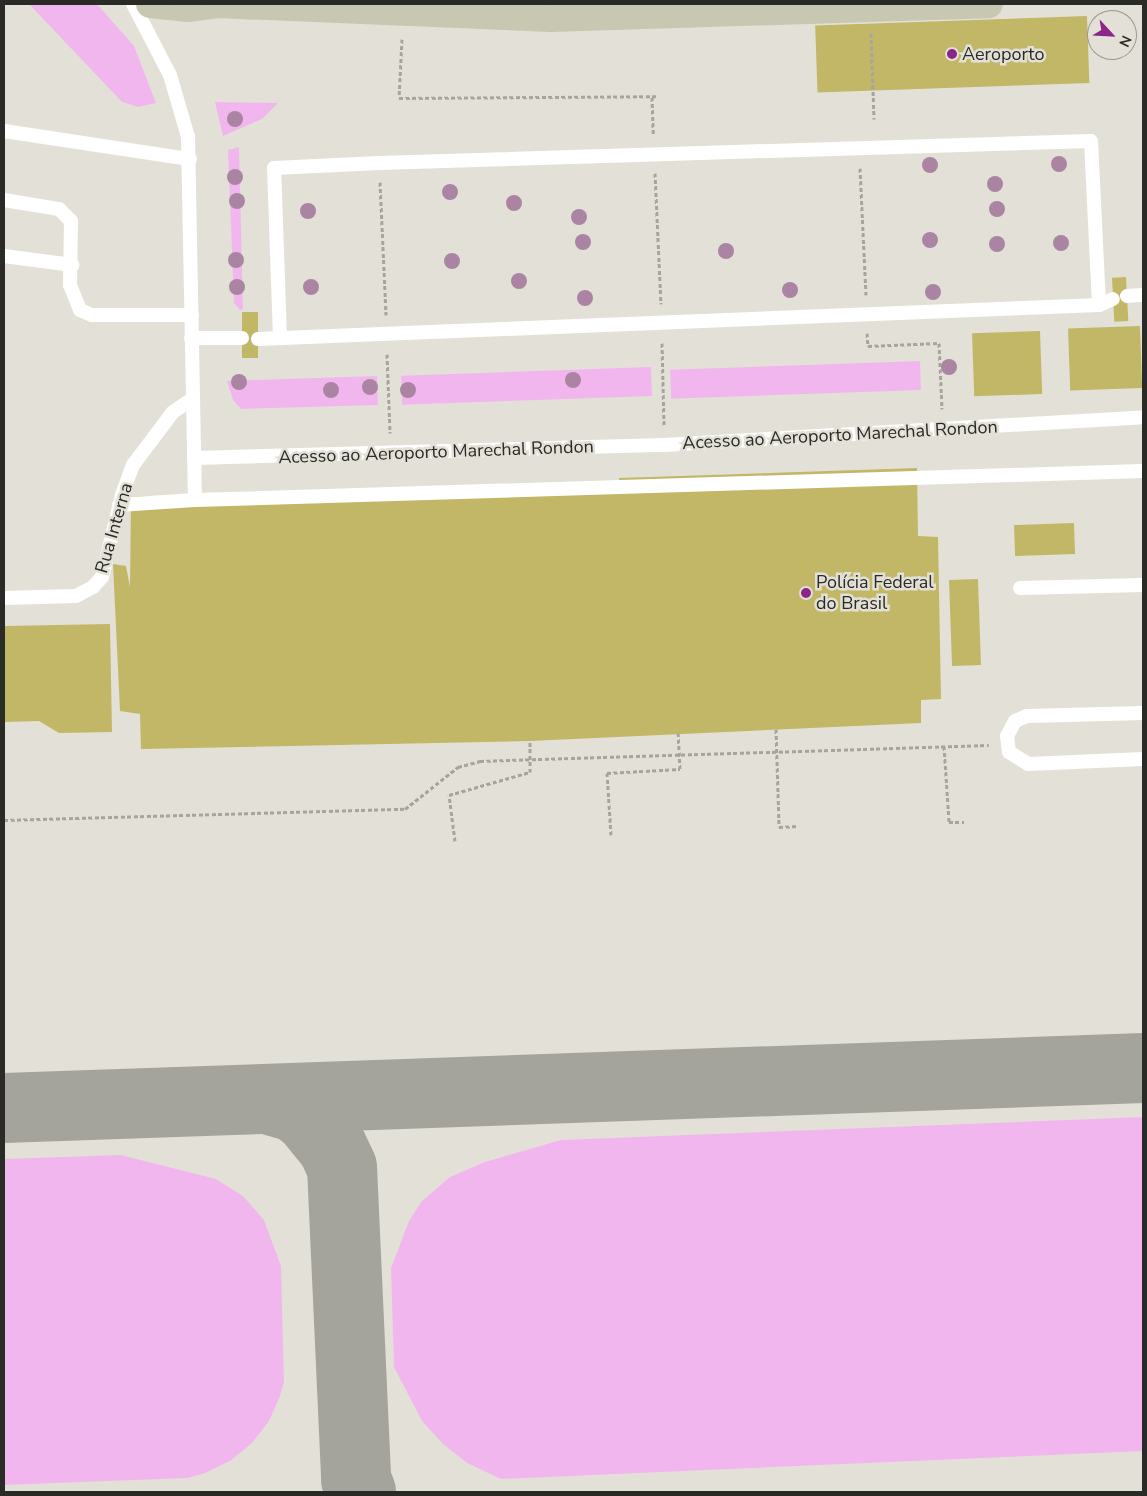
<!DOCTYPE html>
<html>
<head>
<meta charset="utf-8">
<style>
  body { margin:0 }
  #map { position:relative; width:1147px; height:1496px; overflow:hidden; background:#e3e1d7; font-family:"Nunito Sans",sans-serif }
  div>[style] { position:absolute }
  .green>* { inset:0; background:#f2b6ee; transform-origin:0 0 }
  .taxiway>* { height:70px; margin:-35px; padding:0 35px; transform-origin:35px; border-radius:35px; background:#a5a49c }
  .building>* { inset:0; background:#c2b767; transform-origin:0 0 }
  .path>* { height:3px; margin-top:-1.5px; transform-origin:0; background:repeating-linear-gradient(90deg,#a6a59d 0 4px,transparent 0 6.5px) }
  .lane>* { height:14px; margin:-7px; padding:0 7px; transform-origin:7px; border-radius:7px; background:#fff }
  .secondary>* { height:28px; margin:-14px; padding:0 14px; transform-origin:14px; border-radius:14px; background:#c8c7b2 }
  .trees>* { width:16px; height:16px; margin:-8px; border-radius:50%; background:#ab84a4 }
  .dots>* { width:14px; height:14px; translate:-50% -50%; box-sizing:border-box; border:2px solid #e3e1d7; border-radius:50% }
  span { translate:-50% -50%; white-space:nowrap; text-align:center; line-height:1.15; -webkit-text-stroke:5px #e3e1d7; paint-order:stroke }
  .poi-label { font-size:18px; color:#2a2a26 }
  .left { translate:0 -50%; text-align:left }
  .street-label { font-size:18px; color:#2a2a26 }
  .frame { position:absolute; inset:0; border:5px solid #2a2a26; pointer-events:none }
  .north { position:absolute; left:1087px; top:10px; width:50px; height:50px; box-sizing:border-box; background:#e3e1d7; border:1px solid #999890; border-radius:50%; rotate:115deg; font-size:14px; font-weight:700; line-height:20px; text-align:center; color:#2a2a26 }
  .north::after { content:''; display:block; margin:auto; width:18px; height:22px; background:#8c258a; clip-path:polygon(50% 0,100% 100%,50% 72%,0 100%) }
</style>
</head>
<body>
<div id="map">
  <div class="green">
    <div style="clip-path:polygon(29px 4px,97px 4px,134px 46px,156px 103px,138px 107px,122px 102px)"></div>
    <div style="clip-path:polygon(215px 102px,278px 103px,262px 119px,223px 136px)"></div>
    <div style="clip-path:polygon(239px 147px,243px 309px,240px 310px,234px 303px,228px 150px)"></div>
    <div style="left:920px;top:361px;width:29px;height:250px;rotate:88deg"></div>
    <div style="left:651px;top:367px;width:29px;height:250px;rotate:88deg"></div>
    <div style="clip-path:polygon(377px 376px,378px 405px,241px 409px,233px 400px,227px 381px)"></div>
    <div style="clip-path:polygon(1143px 1117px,1143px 1451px,501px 1479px,467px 1463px,443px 1444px,422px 1421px,394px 1367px,391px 1268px,409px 1221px,422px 1201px,450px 1177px,485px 1162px,561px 1140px)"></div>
    <div style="clip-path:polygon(121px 1155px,216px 1179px,243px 1196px,264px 1220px,281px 1266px,284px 1382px,280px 1396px,269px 1421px,252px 1443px,230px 1461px,205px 1473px,188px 1478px,4px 1485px,4px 1159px)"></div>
  </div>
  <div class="taxiway">
    <div style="left:267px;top:1099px;width:29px;rotate:16deg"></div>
    <div style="left:295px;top:1107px;width:18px;rotate:38deg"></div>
    <div style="left:309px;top:1118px;width:36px;rotate:51deg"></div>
    <div style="left:332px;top:1146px;width:23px;rotate:65deg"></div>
    <div style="left:342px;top:1167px;width:313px;rotate:87.4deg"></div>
    <div style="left:356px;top:1480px;width:13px;rotate:67deg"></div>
    <div style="left:4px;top:1108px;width:1140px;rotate:-2.01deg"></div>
  </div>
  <div class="building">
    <div style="left:1087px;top:16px;width:67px;height:272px;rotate:88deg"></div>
    <div style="left:1126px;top:277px;width:44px;height:14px;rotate:87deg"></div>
    <div style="left:242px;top:312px;width:16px;height:46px"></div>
    <div style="left:1140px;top:326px;width:62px;height:72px;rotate:88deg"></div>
    <div style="left:1040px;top:331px;width:63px;height:68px;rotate:88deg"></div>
    <div style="clip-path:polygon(917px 468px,918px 536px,938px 537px,941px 699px,921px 700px,921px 723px,530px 741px,141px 749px,140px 714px,120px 711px,113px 564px,126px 566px,130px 587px,131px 497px,411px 488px,620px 490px,619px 478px)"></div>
    <div style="left:1074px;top:523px;width:31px;height:60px;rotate:88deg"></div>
    <div style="left:978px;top:579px;width:86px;height:29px;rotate:88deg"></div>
    <div style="clip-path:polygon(110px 624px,112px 732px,59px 733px,39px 721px,4px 722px,4px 626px)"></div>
  </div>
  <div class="path">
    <div style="left:871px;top:33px;width:86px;rotate:88deg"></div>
    <div style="left:402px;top:39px;width:59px;rotate:92.9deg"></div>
    <div style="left:399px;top:98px;width:257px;rotate:-0.4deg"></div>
    <div style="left:652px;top:97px;width:37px;rotate:88deg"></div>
    <div style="left:860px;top:168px;width:127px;rotate:87.3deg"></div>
    <div style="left:655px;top:173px;width:131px;rotate:87.4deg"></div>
    <div style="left:380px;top:182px;width:133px;rotate:87.4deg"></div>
    <div style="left:867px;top:333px;width:13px;rotate:86deg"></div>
    <div style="left:868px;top:346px;width:71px;rotate:-2.4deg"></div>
    <div style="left:939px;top:343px;width:66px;rotate:87.4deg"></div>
    <div style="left:662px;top:343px;width:84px;rotate:88.6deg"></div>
    <div style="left:387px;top:354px;width:79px;rotate:87.8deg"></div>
    <div style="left:776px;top:729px;width:98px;rotate:88.2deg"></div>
    <div style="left:779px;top:827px;width:19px;rotate:-3deg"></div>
    <div style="left:944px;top:746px;width:76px;rotate:86.2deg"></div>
    <div style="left:949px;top:822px;width:15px"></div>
    <div style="left:4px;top:820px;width:401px;rotate:-1.6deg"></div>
    <div style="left:405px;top:809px;width:68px;rotate:-38.4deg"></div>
    <div style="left:458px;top:767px;width:23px;rotate:-15deg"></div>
    <div style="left:480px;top:761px;width:509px;rotate:-1.8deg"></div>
    <div style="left:611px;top:835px;width:62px;rotate:-93.7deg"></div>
    <div style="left:607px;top:773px;width:73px;rotate:-3.1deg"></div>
    <div style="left:680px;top:769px;width:36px;rotate:-93deg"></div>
    <div style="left:455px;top:841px;width:46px;rotate:-97.4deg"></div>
    <div style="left:449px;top:795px;width:84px;rotate:-15.9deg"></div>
    <div style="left:530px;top:772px;width:31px;rotate:-90deg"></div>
  </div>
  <div class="lane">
    <div style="left:133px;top:4px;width:80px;rotate:62.5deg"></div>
    <div style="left:170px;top:75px;width:65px;rotate:73.8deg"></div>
    <div style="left:188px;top:137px;width:363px;rotate:88.9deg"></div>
    <div style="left:195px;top:500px;width:948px;rotate:-1.75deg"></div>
    <div style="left:4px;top:131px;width:188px;rotate:8.6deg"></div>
    <div style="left:4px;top:200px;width:56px;rotate:9.3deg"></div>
    <div style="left:59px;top:209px;width:17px;rotate:45deg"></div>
    <div style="left:71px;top:221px;width:64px;rotate:90.9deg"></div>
    <div style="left:70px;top:285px;width:27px;rotate:68deg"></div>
    <div style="left:80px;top:310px;width:13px;rotate:23deg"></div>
    <div style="left:92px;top:315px;width:100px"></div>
    <div style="left:4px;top:256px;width:69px;rotate:7.5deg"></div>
    <div style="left:1127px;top:296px;width:16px;rotate:-4deg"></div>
    <div style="left:191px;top:338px;width:51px"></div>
    <div style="left:280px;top:338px;width:170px;rotate:-92deg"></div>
    <div style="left:274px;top:168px;width:105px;rotate:-2.7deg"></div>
    <div style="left:379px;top:163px;width:712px;rotate:-1.77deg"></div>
    <div style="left:1091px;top:141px;width:164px;rotate:87.2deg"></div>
    <div style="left:258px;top:339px;width:842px;rotate:-2.32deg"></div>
    <div style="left:1099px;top:305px;width:15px;rotate:-23deg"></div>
    <div style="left:194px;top:458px;width:470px;rotate:-1.6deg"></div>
    <div style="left:664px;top:445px;width:480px;rotate:-3.3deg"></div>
    <div style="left:119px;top:505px;width:76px;rotate:-3.8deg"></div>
    <div style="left:1020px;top:588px;width:123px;rotate:-1.4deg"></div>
    <div style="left:4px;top:598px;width:72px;rotate:-1.6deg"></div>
    <div style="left:76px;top:596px;width:19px;rotate:-28deg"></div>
    <div style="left:93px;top:587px;width:13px;rotate:-48deg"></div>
    <div style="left:102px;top:577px;width:84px;rotate:-76.3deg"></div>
    <div style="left:122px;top:495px;width:32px;rotate:-70deg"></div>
    <div style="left:133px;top:465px;width:66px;rotate:-53deg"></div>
    <div style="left:173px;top:412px;width:23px;rotate:-34deg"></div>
    <div style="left:1143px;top:713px;width:116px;rotate:178.5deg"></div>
    <div style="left:1027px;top:716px;width:13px;rotate:157deg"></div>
    <div style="left:1015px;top:721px;width:17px;rotate:118deg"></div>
    <div style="left:1007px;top:736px;width:16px;rotate:83deg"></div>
    <div style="left:1009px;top:752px;width:22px;rotate:32deg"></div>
    <div style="left:1028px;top:764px;width:115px;rotate:-2.5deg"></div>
  </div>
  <div class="secondary">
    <div style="left:150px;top:4px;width:38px;rotate:6deg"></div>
    <div style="left:188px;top:8px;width:31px;rotate:-7deg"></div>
    <div style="left:217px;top:4px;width:334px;rotate:2.4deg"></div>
    <div style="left:551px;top:18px;width:438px;rotate:-1.8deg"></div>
  </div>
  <div class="trees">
    <div style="left:235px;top:119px"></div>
    <div style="left:1059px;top:164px"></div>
    <div style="left:930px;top:165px"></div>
    <div style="left:235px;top:177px"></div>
    <div style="left:995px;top:184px"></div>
    <div style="left:450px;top:192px"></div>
    <div style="left:237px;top:201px"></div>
    <div style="left:514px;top:203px"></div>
    <div style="left:997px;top:209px"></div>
    <div style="left:308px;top:211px"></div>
    <div style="left:579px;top:217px"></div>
    <div style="left:930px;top:240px"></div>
    <div style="left:583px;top:242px"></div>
    <div style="left:1061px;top:243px"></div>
    <div style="left:997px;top:244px"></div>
    <div style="left:726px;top:251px"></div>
    <div style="left:236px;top:260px"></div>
    <div style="left:452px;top:261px"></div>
    <div style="left:519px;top:281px"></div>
    <div style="left:237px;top:287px"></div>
    <div style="left:311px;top:287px"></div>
    <div style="left:790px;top:290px"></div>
    <div style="left:933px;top:292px"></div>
    <div style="left:585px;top:298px"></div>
    <div style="left:949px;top:367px"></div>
    <div style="left:573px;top:380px"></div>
    <div style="left:239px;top:382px"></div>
    <div style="left:370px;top:387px"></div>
    <div style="left:331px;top:390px"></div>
    <div style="left:408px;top:390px"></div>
  </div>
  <div class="dots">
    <div style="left:952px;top:54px;background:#8c258a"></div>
    <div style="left:806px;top:593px;background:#8c258a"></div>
  </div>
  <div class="poi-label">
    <span class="left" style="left:962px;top:54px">Aeroporto</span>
    <span class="left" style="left:816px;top:593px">Polícia Federal<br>do Brasil</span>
  </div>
  <div class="street-label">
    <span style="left:840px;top:435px;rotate:-3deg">Acesso ao Aeroporto Marechal Rondon</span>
    <span style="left:436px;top:452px;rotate:-2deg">Acesso ao Aeroporto Marechal Rondon</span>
    <span style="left:114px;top:528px;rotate:-74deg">Rua Interna</span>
  </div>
  <div class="frame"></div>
  <div class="north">N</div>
</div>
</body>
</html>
